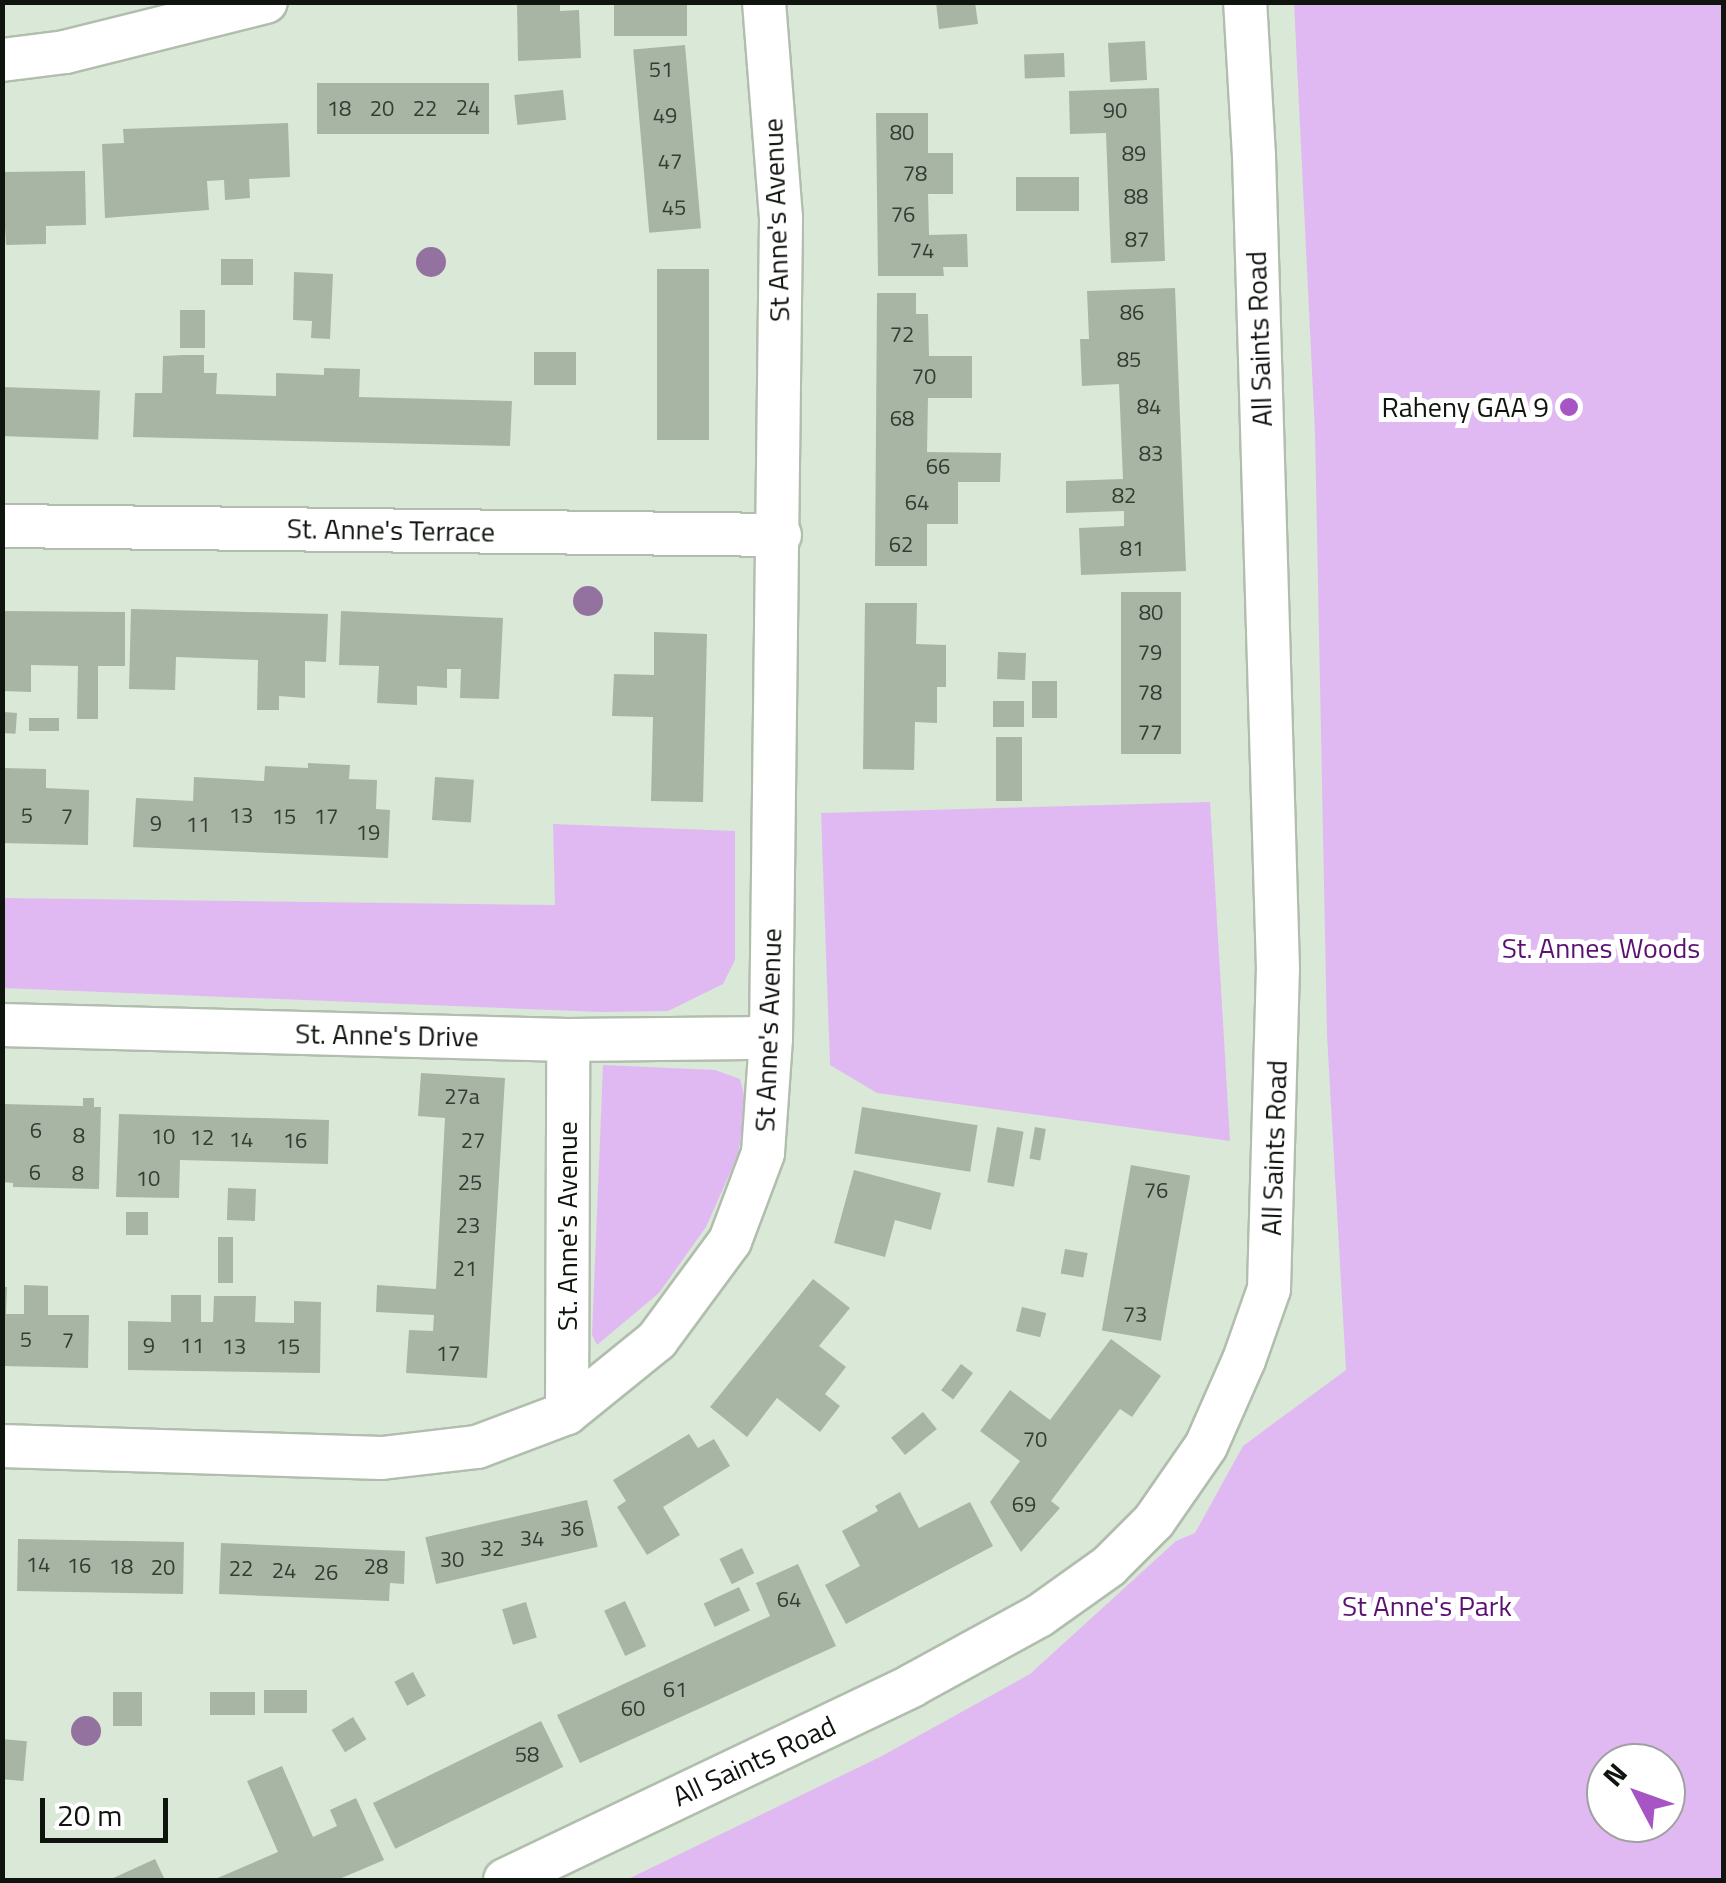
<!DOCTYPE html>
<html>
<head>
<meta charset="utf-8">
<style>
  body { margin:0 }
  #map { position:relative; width:1726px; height:1883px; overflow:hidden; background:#dae8d7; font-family:"Titillium Web",sans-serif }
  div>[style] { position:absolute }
  .green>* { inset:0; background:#e1b9f2 }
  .building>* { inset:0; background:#a8b5a5; transform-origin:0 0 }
  .roads { filter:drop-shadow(2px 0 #b1beae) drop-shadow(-2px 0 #b1beae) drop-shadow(0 2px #b1beae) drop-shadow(0 -2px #b1beae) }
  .street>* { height:42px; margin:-21px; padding:0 21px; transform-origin:21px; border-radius:21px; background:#fff }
  .trees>* { width:30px; height:30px; margin:-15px; border-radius:50%; background:#94729f }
  .dots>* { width:28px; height:28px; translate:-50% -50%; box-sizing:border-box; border:5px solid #fff; border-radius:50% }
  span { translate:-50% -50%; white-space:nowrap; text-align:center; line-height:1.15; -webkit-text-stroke:10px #fff; paint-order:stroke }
  .number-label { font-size:22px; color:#353c34 }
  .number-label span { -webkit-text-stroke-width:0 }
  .street-label { font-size:28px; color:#0f140e }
  .poi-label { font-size:28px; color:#0f140e }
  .right { translate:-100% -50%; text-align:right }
  .park-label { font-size:28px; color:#5b1172 }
  .frame { position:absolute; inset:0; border:5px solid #0f140e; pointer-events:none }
  .north { position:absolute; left:1586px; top:1743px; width:100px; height:100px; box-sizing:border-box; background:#fff; border:2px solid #9fa19f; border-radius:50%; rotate:311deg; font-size:28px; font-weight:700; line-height:40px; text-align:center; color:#0f140e }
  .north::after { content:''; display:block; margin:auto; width:35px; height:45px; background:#a755c5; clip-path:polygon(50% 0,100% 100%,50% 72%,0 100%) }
  .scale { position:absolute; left:40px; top:1798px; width:128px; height:45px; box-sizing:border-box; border:5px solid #0f140e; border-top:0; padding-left:12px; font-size:30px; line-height:35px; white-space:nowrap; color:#0f140e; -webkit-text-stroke:8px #fff; paint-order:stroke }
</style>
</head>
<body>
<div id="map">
  <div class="green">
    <div style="clip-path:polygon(evenodd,1294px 3px,1723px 3px,1723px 1880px,626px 1880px,880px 1757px,1030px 1674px,1176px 1541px,1195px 1533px,1243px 1446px,1346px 1370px,1327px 1035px,1315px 433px,1294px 3px,1666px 1763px,1666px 1823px,1606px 1823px,1606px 1763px,1666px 1763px)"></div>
    <div style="clip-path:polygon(1210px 802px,1230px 1141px,877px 1093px,830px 1065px,821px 813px)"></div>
    <div style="clip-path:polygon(553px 824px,735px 831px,735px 960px,723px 984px,668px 1011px,601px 1012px,3px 988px,3px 898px,555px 905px)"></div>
    <div style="clip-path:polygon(603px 1065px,715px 1070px,740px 1079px,746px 1102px,738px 1155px,706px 1227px,659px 1293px,597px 1345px,592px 1335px)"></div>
  </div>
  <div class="building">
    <div style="clip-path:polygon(517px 2px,560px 2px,560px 11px,579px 10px,581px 58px,518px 61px)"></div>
    <div style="left:614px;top:2px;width:73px;height:34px"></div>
    <div style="clip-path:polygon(936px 2px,975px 2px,978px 24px,939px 29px)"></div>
    <div style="left:1145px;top:41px;width:39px;height:37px;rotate:87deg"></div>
    <div style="left:685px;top:45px;width:184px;height:52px;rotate:85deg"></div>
    <div style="left:1064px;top:53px;width:24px;height:40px;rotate:88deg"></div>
    <div style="left:489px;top:83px;width:51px;height:172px;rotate:90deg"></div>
    <div style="clip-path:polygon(1159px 88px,1165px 261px,1111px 263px,1106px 133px,1070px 134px,1069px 91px)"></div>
    <div style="left:563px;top:90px;width:30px;height:49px;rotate:84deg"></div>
    <div style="clip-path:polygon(876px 113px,928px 113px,928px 153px,953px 153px,953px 194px,928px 194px,929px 235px,967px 234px,968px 267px,943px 267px,944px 276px,878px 276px)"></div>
    <div style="clip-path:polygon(288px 123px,290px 177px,249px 179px,250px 198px,225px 200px,224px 180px,207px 181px,209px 210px,105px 218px,102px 144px,124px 143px,123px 129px)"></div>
    <div style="clip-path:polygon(85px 171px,86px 225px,46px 226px,46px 244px,6px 245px,2px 172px)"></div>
    <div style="left:1079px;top:177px;width:34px;height:63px;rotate:90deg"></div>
    <div style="left:221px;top:259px;width:32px;height:26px"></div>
    <div style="left:657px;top:269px;width:52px;height:171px"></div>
    <div style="clip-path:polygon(294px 272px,333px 274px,330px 339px,311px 338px,312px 321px,293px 320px)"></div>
    <div style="clip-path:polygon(1175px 288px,1186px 571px,1081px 575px,1079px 528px,1124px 526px,1124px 511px,1066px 513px,1066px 481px,1123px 479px,1119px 384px,1082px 386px,1080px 339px,1089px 339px,1087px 291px)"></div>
    <div style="clip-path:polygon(877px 293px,916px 293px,916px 314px,928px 314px,929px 356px,972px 356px,972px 398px,928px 398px,927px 452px,1001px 453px,1000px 482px,958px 482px,958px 524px,927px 524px,927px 566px,875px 566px)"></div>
    <div style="left:180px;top:310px;width:25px;height:38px"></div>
    <div style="left:534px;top:352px;width:42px;height:33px"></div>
    <div style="clip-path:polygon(183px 355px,204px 355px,204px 373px,217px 373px,216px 394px,276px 396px,276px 373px,324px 375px,324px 368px,360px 369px,359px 397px,512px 401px,510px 446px,133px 437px,135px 393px,162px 393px,163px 356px)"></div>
    <div style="left:2px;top:387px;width:98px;height:49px;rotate:2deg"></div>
    <div style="left:1121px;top:592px;width:60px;height:162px"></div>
    <div style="clip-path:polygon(865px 603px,917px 603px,916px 644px,946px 645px,946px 687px,937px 687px,937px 723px,915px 722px,914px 770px,863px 769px)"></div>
    <div style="clip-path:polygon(131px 609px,328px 614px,326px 662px,305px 661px,305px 698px,279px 696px,279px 710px,257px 710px,258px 660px,176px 657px,175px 690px,129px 689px)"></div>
    <div style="clip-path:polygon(2px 611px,125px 612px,125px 666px,98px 666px,98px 719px,77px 719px,78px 666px,31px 665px,31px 692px,2px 691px)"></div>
    <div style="clip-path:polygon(341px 611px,503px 618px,499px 699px,460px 698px,461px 669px,447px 669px,447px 688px,417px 686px,417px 705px,377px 703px,379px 666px,339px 665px)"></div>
    <div style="clip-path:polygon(654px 632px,707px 634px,703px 802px,651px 801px,653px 717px,612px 716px,614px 674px,654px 675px)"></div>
    <div style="left:998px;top:652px;width:28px;height:27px;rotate:2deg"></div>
    <div style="left:1032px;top:681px;width:25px;height:37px"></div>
    <div style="left:993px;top:701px;width:31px;height:26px"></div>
    <div style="left:4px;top:712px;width:13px;height:21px;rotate:4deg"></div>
    <div style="left:29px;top:718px;width:30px;height:13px"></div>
    <div style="left:996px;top:737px;width:26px;height:64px"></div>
    <div style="clip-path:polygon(308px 763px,350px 765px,349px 779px,377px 780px,376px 809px,390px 810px,388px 858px,133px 847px,136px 798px,193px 801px,194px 777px,264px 781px,265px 766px,308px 768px)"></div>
    <div style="clip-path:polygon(2px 768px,46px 769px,46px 788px,89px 790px,88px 845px,2px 843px)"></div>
    <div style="left:435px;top:777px;width:39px;height:43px;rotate:4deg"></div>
    <div style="clip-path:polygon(421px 1073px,505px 1078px,487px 1378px,406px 1373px,409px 1330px,433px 1331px,434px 1315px,376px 1312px,377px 1285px,436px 1289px,445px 1118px,418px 1116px)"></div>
    <div style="clip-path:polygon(83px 1098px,94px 1098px,94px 1107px,101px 1107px,99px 1189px,13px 1187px,13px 1183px,2px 1182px,2px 1104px,83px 1106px)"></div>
    <div style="left:862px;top:1107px;width:117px;height:47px;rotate:9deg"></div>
    <div style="clip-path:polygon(119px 1114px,329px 1120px,328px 1164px,180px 1160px,179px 1198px,116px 1197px)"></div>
    <div style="left:997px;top:1127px;width:27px;height:56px;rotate:10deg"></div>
    <div style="left:1035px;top:1127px;width:11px;height:32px;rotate:10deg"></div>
    <div style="left:1131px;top:1165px;width:60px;height:168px;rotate:10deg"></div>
    <div style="clip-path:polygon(854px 1170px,941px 1193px,931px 1230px,895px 1220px,885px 1257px,834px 1243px)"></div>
    <div style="left:228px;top:1188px;width:28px;height:32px;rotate:2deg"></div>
    <div style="left:126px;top:1212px;width:22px;height:23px"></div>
    <div style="left:218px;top:1237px;width:15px;height:46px"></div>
    <div style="left:1065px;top:1249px;width:23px;height:25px;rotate:10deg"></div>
    <div style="clip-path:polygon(813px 1279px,850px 1308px,819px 1346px,846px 1367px,825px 1394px,840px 1406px,820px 1432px,777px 1398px,747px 1437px,710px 1407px)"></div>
    <div style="clip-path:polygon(24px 1285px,48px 1286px,48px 1315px,89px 1315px,88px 1368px,2px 1366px,2px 1287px,7px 1287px,6px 1314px,24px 1314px)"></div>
    <div style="clip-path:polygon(171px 1295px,201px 1295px,201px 1322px,213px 1322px,214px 1296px,256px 1296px,255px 1322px,294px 1323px,294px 1301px,321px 1302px,320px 1373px,128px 1370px,128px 1321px,171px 1322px)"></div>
    <div style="left:1022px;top:1307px;width:25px;height:25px;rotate:14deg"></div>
    <div style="clip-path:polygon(1111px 1339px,1161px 1376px,1132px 1417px,1120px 1409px,1051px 1501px,1060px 1508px,1021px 1552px,990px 1502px,1020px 1461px,980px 1431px,1010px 1390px,1050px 1420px)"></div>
    <div style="left:961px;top:1364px;width:15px;height:33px;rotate:37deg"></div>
    <div style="left:923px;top:1412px;width:22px;height:41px;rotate:51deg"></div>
    <div style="clip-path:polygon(689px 1434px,698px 1448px,714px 1439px,730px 1466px,663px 1507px,680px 1535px,647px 1555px,617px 1507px,626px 1501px,613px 1480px)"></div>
    <div style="clip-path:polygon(900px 1492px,919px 1528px,970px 1502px,993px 1546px,846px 1624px,825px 1585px,860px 1566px,842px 1531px,878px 1511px,875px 1506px)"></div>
    <div style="left:587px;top:1500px;width:48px;height:166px;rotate:77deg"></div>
    <div style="left:18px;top:1539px;width:166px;height:52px;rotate:1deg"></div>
    <div style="clip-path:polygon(221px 1543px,405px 1551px,404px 1584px,390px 1583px,389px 1601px,219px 1594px)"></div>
    <div style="left:742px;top:1548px;width:28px;height:25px;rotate:64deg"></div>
    <div style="clip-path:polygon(798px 1564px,836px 1646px,580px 1763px,557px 1715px,770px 1616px,756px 1583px)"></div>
    <div style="left:739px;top:1587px;width:26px;height:39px;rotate:65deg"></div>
    <div style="left:625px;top:1601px;width:50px;height:23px;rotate:65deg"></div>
    <div style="left:526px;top:1602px;width:37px;height:25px;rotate:73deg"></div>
    <div style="left:413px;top:1672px;width:27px;height:21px;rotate:62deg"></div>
    <div style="left:307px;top:1690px;width:23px;height:43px;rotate:90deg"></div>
    <div style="left:113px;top:1692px;width:29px;height:34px"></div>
    <div style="left:255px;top:1692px;width:23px;height:45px;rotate:90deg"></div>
    <div style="left:353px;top:1717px;width:26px;height:25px;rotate:59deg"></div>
    <div style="left:541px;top:1721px;width:51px;height:187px;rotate:64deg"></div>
    <div style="left:2px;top:1739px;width:25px;height:40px;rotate:5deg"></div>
    <div style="clip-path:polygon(282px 1766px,313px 1837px,337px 1826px,330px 1810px,356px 1798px,384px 1860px,337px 1880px,213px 1880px,278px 1852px,247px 1781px)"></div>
    <div style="clip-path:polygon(155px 1859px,165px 1880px,109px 1880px)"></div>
  </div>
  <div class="roads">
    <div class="street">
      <div style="left:2px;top:60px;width:64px;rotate:-7.2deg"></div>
      <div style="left:65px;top:52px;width:207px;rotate:-14deg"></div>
      <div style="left:2px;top:526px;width:778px;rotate:0.66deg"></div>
      <div style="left:2px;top:1025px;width:566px;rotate:1.52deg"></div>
      <div style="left:568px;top:1040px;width:203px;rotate:-0.6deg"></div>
      <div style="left:567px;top:1413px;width:373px;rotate:-89.8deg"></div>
      <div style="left:2px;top:1446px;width:380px;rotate:1.8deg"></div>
      <div style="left:382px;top:1458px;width:96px;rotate:-6.6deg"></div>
      <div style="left:477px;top:1447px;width:96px;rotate:-20.7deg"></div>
      <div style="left:567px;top:1413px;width:116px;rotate:-39deg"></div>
      <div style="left:657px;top:1340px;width:123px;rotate:-53.6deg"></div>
      <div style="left:730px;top:1241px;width:94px;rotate:-69.4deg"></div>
      <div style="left:763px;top:1153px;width:115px;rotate:-86deg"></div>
      <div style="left:771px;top:1038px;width:820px;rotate:-89.3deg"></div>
      <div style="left:781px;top:218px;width:217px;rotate:-94.5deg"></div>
      <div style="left:505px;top:1880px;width:450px;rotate:-25.5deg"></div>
      <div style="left:911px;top:1686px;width:146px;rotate:-28.7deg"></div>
      <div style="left:1039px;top:1616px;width:86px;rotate:-35.5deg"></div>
      <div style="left:1109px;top:1566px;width:64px;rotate:-45deg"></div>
      <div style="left:1154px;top:1521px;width:91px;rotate:-55.3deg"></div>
      <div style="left:1206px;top:1446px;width:94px;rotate:-66.2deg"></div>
      <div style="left:1244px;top:1360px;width:75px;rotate:-70.6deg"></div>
      <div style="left:1269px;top:1289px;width:320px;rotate:-88.4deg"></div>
      <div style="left:1278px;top:969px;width:813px;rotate:-91.69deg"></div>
      <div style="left:1254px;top:156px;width:154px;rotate:-93.3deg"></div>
    </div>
  </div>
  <div class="trees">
    <div style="left:431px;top:262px"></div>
    <div style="left:588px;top:601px"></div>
    <div style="left:86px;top:1731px"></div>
  </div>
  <div class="dots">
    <div style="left:1569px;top:407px;background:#a755c5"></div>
  </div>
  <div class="number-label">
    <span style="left:661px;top:70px">51</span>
    <span style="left:468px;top:108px">24</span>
    <span style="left:339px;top:109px">18</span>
    <span style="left:382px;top:109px">20</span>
    <span style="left:425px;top:109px">22</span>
    <span style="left:1115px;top:111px">90</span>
    <span style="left:665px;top:116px">49</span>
    <span style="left:902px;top:133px">80</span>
    <span style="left:1134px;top:154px">89</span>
    <span style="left:670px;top:162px">47</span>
    <span style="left:915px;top:174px">78</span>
    <span style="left:1136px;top:197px">88</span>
    <span style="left:674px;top:208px">45</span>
    <span style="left:903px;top:215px">76</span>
    <span style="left:1137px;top:240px">87</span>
    <span style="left:922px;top:251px">74</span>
    <span style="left:1132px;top:313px">86</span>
    <span style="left:902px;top:335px">72</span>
    <span style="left:1129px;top:360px">85</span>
    <span style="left:924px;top:377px">70</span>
    <span style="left:1149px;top:407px">84</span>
    <span style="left:902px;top:419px">68</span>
    <span style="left:1151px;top:454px">83</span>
    <span style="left:938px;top:467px">66</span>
    <span style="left:1124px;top:496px">82</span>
    <span style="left:917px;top:503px">64</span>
    <span style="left:901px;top:545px">62</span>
    <span style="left:1132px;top:549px">81</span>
    <span style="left:1151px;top:613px">80</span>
    <span style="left:1150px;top:653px">79</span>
    <span style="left:1150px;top:693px">78</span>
    <span style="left:1150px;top:733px">77</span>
    <span style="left:27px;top:816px">5</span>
    <span style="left:241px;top:816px">13</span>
    <span style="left:67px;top:817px">7</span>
    <span style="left:284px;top:817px">15</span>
    <span style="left:326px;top:817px">17</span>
    <span style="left:156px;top:824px">9</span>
    <span style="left:198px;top:825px">11</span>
    <span style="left:368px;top:833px">19</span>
    <span style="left:462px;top:1097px">27a</span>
    <span style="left:36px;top:1131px">6</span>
    <span style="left:79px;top:1136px">8</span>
    <span style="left:163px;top:1137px">10</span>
    <span style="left:202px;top:1138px">12</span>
    <span style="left:241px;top:1140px">14</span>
    <span style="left:295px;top:1141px">16</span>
    <span style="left:473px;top:1141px">27</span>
    <span style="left:35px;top:1173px">6</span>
    <span style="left:78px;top:1174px">8</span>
    <span style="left:148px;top:1179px">10</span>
    <span style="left:470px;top:1183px">25</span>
    <span style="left:1156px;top:1191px">76</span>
    <span style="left:468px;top:1226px">23</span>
    <span style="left:465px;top:1269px">21</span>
    <span style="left:1135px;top:1315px">73</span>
    <span style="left:26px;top:1340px">5</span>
    <span style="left:68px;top:1341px">7</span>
    <span style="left:149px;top:1346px">9</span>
    <span style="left:192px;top:1346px">11</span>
    <span style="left:234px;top:1347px">13</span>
    <span style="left:288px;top:1347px">15</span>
    <span style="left:448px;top:1354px">17</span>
    <span style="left:1035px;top:1440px">70</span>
    <span style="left:1024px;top:1505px">69</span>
    <span style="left:572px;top:1529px">36</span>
    <span style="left:532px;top:1539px">34</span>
    <span style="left:492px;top:1549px">32</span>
    <span style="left:452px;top:1560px">30</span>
    <span style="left:38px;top:1565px">14</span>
    <span style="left:79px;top:1566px">16</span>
    <span style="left:121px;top:1567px">18</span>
    <span style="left:376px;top:1567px">28</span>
    <span style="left:163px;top:1568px">20</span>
    <span style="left:241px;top:1569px">22</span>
    <span style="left:284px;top:1571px">24</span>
    <span style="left:326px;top:1573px">26</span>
    <span style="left:789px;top:1600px">64</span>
    <span style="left:675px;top:1690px">61</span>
    <span style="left:633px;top:1709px">60</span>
    <span style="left:527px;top:1755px">58</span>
  </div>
  <div class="street-label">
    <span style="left:776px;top:220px;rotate:-92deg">St Anne's Avenue</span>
    <span style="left:1259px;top:339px;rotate:-92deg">All Saints Road</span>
    <span style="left:391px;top:530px;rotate:1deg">St. Anne's Terrace</span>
    <span style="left:768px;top:1030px;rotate:-88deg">St Anne's Avenue</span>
    <span style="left:387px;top:1035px;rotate:1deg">St. Anne's Drive</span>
    <span style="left:1274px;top:1148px;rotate:-88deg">All Saints Road</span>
    <span style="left:567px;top:1226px;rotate:-90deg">St. Anne's Avenue</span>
    <span style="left:754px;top:1761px;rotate:-25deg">All Saints Road</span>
  </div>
  <div class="poi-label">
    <span class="right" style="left:1549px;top:407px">Raheny GAA 9</span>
  </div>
  <div class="park-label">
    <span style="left:1601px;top:948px">St. Annes Woods</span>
    <span style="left:1427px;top:1606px">St Anne's Park</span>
  </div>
  <div class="frame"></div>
  <div class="north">N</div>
  <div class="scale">20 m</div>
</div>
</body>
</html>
